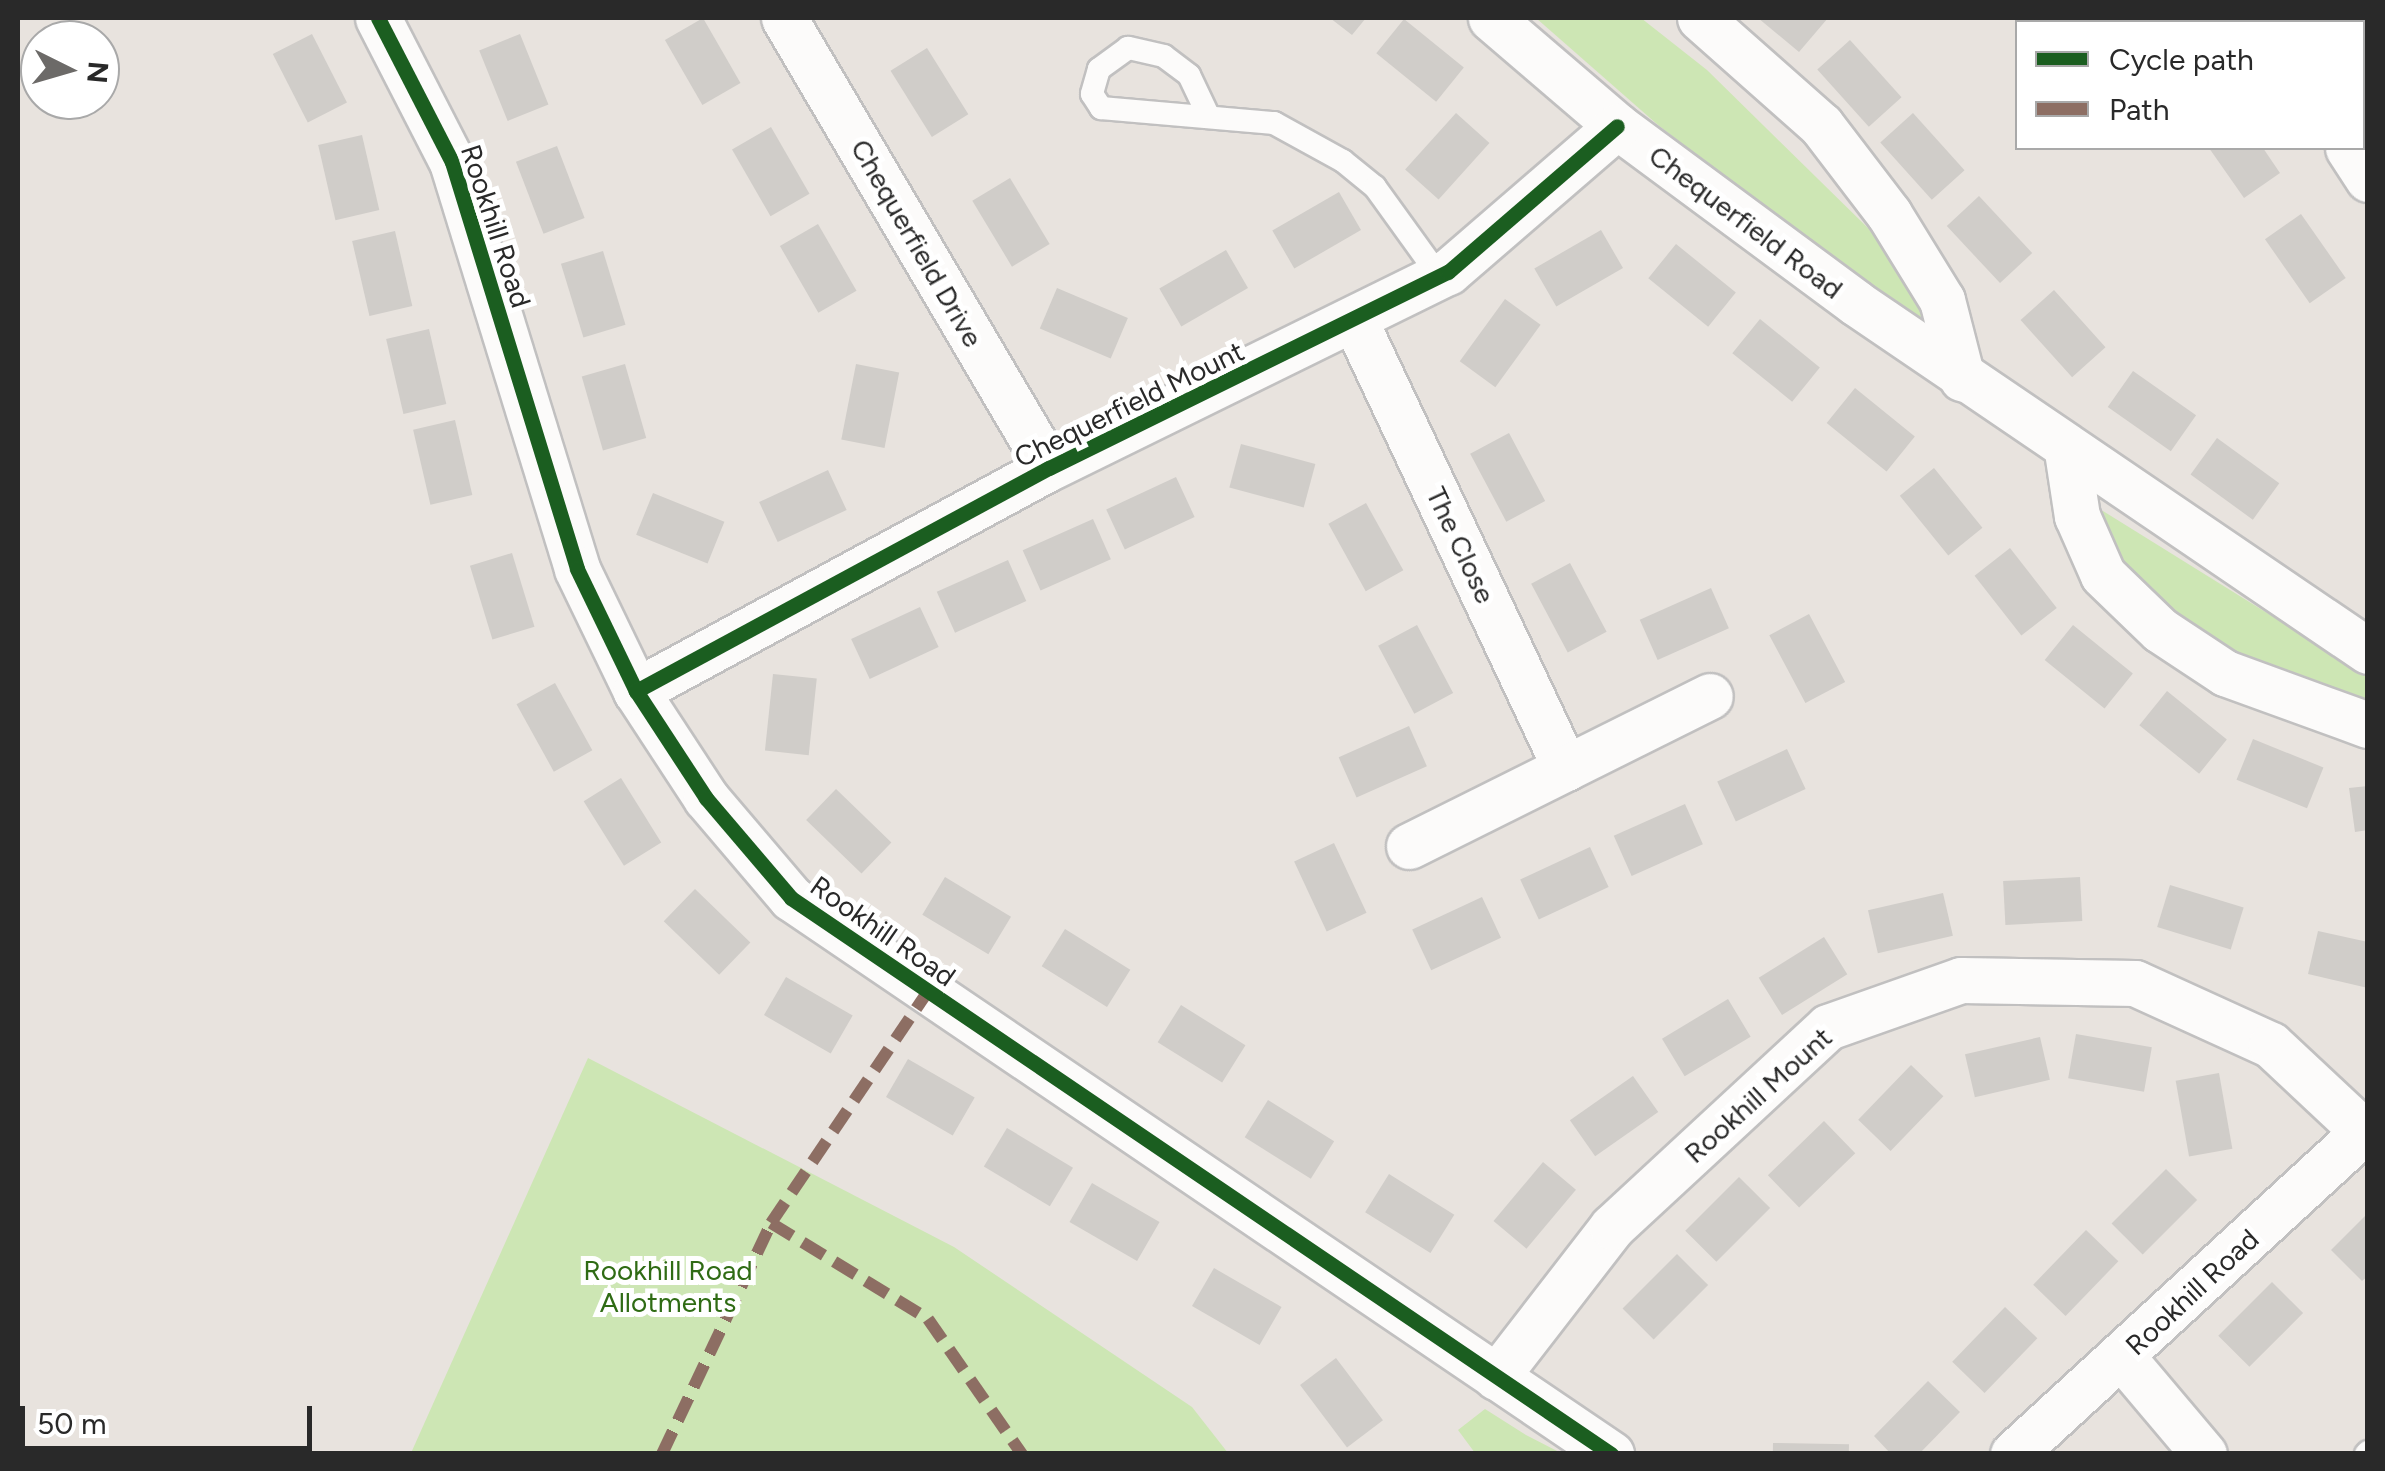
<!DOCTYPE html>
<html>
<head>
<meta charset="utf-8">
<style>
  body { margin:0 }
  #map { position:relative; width:2385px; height:1471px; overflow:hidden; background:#e8e3de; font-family:Figtree,sans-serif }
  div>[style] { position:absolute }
  .green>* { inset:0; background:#cde6b4 }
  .building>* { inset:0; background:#d0cdc9; transform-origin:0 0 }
  .roads { filter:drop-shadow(2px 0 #c1c0c0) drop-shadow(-2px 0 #c1c0c0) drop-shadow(0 2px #c1c0c0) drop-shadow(0 -2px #c1c0c0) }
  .service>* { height:22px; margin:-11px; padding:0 11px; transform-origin:11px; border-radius:11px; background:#fcfbfa }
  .minor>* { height:45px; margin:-22.5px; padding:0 22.5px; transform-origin:22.5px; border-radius:22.5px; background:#fcfbfa }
  .quiet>* { height:12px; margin-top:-6px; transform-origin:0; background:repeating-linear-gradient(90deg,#8d6e63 0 25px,transparent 0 37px) }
  .cycleway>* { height:15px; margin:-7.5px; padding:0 7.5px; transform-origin:7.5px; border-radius:7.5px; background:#1b5e20 }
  span { translate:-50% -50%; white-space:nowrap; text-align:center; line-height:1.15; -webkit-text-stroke:10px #fff; paint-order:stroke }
  .street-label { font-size:28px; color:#292929 }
  .park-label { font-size:28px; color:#2f6b14 }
  .frame { position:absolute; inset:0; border:20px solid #292929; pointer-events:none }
  .legend { position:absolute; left:2015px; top:20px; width:350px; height:130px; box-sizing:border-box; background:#fff; border:2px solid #a9a9a9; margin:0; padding:12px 18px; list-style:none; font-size:30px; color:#292929 }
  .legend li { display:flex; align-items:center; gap:20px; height:50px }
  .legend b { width:50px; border:2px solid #a9a9a9 }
  .north { position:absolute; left:20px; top:20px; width:100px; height:100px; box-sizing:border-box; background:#fff; border:2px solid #a9a9a9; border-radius:50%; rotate:95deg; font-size:28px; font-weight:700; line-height:40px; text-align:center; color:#292929 }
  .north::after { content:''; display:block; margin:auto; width:35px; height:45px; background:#6c6a68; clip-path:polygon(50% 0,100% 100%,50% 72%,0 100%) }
  .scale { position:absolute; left:20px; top:1406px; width:292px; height:45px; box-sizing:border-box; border:5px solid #292929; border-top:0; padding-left:12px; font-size:30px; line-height:35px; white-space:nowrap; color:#292929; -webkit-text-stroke:8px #fff; paint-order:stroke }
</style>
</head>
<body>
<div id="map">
  <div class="green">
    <div style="clip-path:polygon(1536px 18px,1641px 18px,1707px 70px,1868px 228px,1927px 304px,1942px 345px,1658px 125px)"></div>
    <div style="clip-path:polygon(2103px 511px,2367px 675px,2367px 717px,2237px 658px,2167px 613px,2123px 566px,2097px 513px)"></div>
    <div style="clip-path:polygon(588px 1058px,954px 1247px,1192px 1407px,1228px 1453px,411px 1453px)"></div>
    <div style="clip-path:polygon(1485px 1409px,1526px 1435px,1561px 1453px,1475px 1453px,1458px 1430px)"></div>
  </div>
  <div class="building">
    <div style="left:703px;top:18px;width:75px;height:44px;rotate:60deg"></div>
    <div style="clip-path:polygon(1330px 18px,1366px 18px,1352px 35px)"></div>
    <div style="clip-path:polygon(1758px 18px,1828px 18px,1799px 52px)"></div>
    <div style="left:2139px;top:18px;width:54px;height:6px"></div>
    <div style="left:1404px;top:19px;width:77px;height:44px;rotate:39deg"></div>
    <div style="left:312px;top:34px;width:77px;height:44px;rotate:63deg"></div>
    <div style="left:520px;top:34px;width:76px;height:44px;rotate:68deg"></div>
    <div style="left:1850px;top:40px;width:77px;height:44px;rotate:48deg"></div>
    <div style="left:927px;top:48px;width:78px;height:43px;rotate:58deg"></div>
    <div style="left:1456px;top:113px;width:45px;height:76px;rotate:42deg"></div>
    <div style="left:1913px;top:113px;width:77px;height:44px;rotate:48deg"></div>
    <div style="left:771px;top:127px;width:77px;height:45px;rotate:60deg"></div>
    <div style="left:362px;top:135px;width:77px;height:45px;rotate:77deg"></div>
    <div style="left:557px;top:146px;width:77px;height:44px;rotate:69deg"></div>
    <div style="clip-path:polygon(2209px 148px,2263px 148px,2280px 173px,2244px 198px)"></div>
    <div style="left:1010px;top:178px;width:77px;height:44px;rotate:59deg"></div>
    <div style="left:1339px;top:192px;width:44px;height:77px;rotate:60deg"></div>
    <div style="left:1979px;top:196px;width:78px;height:44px;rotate:47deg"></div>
    <div style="left:2301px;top:214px;width:78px;height:44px;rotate:55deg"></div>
    <div style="left:818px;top:224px;width:77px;height:44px;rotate:60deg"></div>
    <div style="left:1601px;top:230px;width:44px;height:77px;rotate:60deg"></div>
    <div style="left:395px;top:231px;width:77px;height:44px;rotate:77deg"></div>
    <div style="left:1676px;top:244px;width:77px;height:44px;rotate:39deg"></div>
    <div style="left:1226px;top:250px;width:44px;height:77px;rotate:60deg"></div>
    <div style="left:603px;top:251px;width:77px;height:44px;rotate:73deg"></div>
    <div style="left:1057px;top:288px;width:77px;height:44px;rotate:23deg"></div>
    <div style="left:2054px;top:290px;width:77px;height:45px;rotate:48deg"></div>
    <div style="left:1505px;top:299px;width:44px;height:77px;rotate:36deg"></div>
    <div style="left:1760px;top:319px;width:77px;height:44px;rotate:39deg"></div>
    <div style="left:429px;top:329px;width:77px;height:44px;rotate:77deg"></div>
    <div style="left:625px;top:364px;width:77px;height:45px;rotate:74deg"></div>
    <div style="left:856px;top:364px;width:44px;height:77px;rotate:11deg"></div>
    <div style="left:2133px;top:371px;width:77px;height:44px;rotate:35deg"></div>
    <div style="left:1855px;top:388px;width:77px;height:45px;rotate:39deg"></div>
    <div style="left:455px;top:420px;width:77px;height:43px;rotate:77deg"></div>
    <div style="left:1509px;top:433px;width:77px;height:44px;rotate:62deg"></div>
    <div style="left:2217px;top:438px;width:77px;height:45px;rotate:36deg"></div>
    <div style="left:1241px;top:444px;width:77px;height:45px;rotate:15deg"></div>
    <div style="left:1934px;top:468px;width:77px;height:44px;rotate:51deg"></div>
    <div style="left:828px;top:470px;width:44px;height:76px;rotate:65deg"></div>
    <div style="left:1176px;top:477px;width:44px;height:77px;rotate:65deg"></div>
    <div style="left:653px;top:493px;width:77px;height:45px;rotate:22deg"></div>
    <div style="left:1366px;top:503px;width:77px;height:43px;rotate:61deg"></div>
    <div style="left:1093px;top:519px;width:44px;height:77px;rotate:66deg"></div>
    <div style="left:2010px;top:548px;width:76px;height:45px;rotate:52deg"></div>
    <div style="left:512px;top:553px;width:77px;height:44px;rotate:73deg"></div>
    <div style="left:1008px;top:560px;width:45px;height:78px;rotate:66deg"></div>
    <div style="left:1570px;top:563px;width:78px;height:44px;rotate:62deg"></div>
    <div style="left:1711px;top:588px;width:44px;height:78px;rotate:66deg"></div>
    <div style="left:920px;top:607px;width:44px;height:76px;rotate:65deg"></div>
    <div style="left:1809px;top:614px;width:77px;height:45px;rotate:62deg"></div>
    <div style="left:1417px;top:625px;width:77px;height:44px;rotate:62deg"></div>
    <div style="left:2073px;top:625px;width:77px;height:45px;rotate:39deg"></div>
    <div style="left:773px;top:674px;width:44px;height:77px;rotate:6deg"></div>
    <div style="left:555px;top:683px;width:77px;height:44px;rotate:61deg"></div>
    <div style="left:2167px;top:691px;width:77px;height:44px;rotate:39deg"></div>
    <div style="left:1409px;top:726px;width:44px;height:77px;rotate:66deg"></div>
    <div style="left:2253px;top:739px;width:76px;height:44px;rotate:22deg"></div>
    <div style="left:1787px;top:749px;width:44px;height:77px;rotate:65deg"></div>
    <div style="left:621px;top:778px;width:76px;height:44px;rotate:58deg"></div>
    <div style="clip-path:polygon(2368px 786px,2368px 830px,2355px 832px,2349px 788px)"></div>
    <div style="left:836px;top:789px;width:77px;height:43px;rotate:44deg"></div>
    <div style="left:1685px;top:804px;width:44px;height:78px;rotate:66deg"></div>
    <div style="left:1334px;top:843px;width:77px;height:44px;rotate:65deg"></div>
    <div style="left:1590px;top:847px;width:44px;height:77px;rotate:65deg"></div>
    <div style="left:945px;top:877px;width:77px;height:44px;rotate:31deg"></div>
    <div style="left:2080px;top:877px;width:44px;height:77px;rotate:87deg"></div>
    <div style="left:2170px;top:885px;width:77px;height:44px;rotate:17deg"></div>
    <div style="left:695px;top:889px;width:77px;height:45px;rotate:44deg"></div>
    <div style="left:1943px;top:893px;width:44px;height:77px;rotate:77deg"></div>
    <div style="left:1482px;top:897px;width:45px;height:77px;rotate:65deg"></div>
    <div style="left:1065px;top:929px;width:77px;height:44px;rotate:32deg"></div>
    <div style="clip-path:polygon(2318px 931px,2368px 942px,2368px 988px,2308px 974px)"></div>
    <div style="left:1824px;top:937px;width:44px;height:77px;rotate:58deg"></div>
    <div style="left:786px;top:977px;width:77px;height:44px;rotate:30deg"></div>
    <div style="left:1728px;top:999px;width:44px;height:77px;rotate:59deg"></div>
    <div style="left:1181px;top:1005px;width:76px;height:44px;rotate:32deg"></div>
    <div style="left:2076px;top:1034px;width:77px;height:45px;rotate:10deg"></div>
    <div style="left:2040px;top:1037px;width:44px;height:77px;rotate:77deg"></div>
    <div style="left:908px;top:1059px;width:77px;height:44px;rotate:30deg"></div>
    <div style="left:1911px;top:1065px;width:45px;height:76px;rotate:44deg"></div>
    <div style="left:2219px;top:1073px;width:77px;height:44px;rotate:80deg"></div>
    <div style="left:1633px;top:1076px;width:44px;height:77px;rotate:55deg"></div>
    <div style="left:1268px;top:1100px;width:78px;height:44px;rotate:32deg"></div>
    <div style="left:1824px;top:1121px;width:45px;height:78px;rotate:46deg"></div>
    <div style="left:1007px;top:1128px;width:77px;height:45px;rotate:31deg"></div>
    <div style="left:1543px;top:1162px;width:43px;height:77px;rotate:40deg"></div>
    <div style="left:2166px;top:1169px;width:44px;height:77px;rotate:45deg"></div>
    <div style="left:1389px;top:1174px;width:77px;height:45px;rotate:32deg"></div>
    <div style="left:1739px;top:1177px;width:44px;height:76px;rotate:45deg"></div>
    <div style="left:1092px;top:1183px;width:78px;height:45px;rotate:30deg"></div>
    <div style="clip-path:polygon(2368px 1213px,2368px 1276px,2362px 1281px,2331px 1250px)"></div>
    <div style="left:2086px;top:1230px;width:45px;height:76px;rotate:44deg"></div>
    <div style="left:1677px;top:1254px;width:44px;height:77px;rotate:45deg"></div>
    <div style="left:1214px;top:1268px;width:78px;height:44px;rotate:30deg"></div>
    <div style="left:2272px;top:1282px;width:44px;height:76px;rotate:45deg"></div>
    <div style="left:2005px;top:1307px;width:45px;height:76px;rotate:44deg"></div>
    <div style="left:1336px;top:1358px;width:78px;height:45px;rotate:53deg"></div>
    <div style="clip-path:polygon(1928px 1381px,1960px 1412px,1919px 1454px,1891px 1454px,1874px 1436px)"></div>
    <div style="left:1773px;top:1443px;width:76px;height:11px;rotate:1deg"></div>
  </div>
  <div class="roads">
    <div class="service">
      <div style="left:1208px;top:115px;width:44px;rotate:-115.4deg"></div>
      <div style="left:1189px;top:75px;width:31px;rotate:-143deg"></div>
      <div style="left:1164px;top:56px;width:37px;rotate:-167deg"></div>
      <div style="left:1128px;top:48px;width:36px;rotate:144deg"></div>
      <div style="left:1099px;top:69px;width:26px;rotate:106deg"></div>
      <div style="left:1092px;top:94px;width:17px;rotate:57deg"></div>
      <div style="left:1101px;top:108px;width:174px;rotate:5deg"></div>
      <div style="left:1274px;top:123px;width:79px;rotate:28.8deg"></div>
      <div style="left:1343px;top:161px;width:41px;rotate:39.1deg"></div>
      <div style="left:1375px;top:187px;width:111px;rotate:54.2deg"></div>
      <div style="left:2366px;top:1454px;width:3px;rotate:-45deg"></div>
    </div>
    <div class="minor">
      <div style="left:378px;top:18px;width:162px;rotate:62.8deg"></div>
      <div style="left:452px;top:162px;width:426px;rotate:72.9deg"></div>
      <div style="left:577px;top:569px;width:136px;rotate:64.2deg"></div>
      <div style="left:636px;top:691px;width:128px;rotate:56.8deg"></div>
      <div style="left:706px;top:798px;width:131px;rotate:49.6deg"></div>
      <div style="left:791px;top:898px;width:991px;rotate:34.14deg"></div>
      <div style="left:784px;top:18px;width:522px;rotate:59.51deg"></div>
      <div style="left:1491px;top:18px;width:166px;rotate:40.6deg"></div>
      <div style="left:1617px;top:126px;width:297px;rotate:36.5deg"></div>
      <div style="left:1856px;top:303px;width:619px;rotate:34.2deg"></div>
      <div style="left:1700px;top:18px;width:162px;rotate:41.5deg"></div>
      <div style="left:1821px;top:125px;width:112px;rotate:52.6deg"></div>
      <div style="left:1889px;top:214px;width:101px;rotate:58.4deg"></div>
      <div style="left:1942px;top:300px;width:81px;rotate:75.6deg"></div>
      <div style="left:2269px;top:18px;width:5px;rotate:53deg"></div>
      <div style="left:2348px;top:148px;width:37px;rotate:57deg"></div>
      <div style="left:1356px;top:323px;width:492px;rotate:64.8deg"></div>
      <div style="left:2067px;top:451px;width:66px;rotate:81.3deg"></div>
      <div style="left:2077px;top:516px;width:64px;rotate:66.2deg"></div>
      <div style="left:2103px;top:575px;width:79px;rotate:44deg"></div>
      <div style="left:2160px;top:630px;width:78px;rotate:33.5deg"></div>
      <div style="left:2225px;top:673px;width:152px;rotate:20deg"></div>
      <div style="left:636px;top:691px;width:469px;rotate:-28.4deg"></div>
      <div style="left:1049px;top:468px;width:445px;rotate:-26.2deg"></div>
      <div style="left:1448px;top:272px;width:223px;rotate:-40.8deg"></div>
      <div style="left:1409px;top:846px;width:336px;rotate:-26.5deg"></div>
      <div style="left:2122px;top:1357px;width:127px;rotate:49.8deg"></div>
      <div style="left:1496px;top:1377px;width:190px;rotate:-52.3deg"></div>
      <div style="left:1612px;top:1227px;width:294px;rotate:-42.8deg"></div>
      <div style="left:1828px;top:1027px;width:141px;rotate:-19.5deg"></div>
      <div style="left:1961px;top:980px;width:174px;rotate:1deg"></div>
      <div style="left:2135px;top:983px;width:149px;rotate:24.5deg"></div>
      <div style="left:2271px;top:1045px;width:126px;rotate:43.1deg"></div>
      <div style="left:2013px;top:1454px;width:483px;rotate:-42.6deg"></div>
    </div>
  </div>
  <div class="quiet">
    <div style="left:771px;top:1223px;width:184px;rotate:31.4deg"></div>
    <div style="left:928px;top:1319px;width:165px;rotate:55.2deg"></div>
    <div style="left:662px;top:1454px;width:255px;rotate:-64.7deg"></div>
    <div style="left:771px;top:1223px;width:278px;rotate:-55.9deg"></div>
  </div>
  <div class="cycleway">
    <div style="left:378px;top:18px;width:162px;rotate:62.8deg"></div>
    <div style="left:452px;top:162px;width:426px;rotate:72.9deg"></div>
    <div style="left:577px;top:569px;width:136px;rotate:64.2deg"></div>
    <div style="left:636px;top:691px;width:128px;rotate:56.8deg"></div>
    <div style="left:706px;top:798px;width:131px;rotate:49.6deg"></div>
    <div style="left:791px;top:898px;width:991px;rotate:34.14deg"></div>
    <div style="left:636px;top:691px;width:469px;rotate:-28.4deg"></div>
    <div style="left:1049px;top:468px;width:445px;rotate:-26.2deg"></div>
    <div style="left:1448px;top:272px;width:223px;rotate:-40.8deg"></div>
  </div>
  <div class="street-label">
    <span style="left:1746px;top:222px;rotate:37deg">Chequerfield Road</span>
    <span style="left:496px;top:226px;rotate:72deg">Rookhill Road</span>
    <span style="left:917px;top:243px;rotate:60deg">Chequerfield Drive</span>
    <span style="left:1129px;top:404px;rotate:-26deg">Chequerfield Mount</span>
    <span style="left:1461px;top:545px;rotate:65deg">The Close</span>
    <span style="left:883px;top:931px;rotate:35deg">Rookhill Road</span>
    <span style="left:1758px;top:1095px;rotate:-42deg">Rookhill Mount</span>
    <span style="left:2192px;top:1292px;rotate:-43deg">Rookhill Road</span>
  </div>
  <div class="park-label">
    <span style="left:668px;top:1286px">Rookhill Road<br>Allotments</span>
  </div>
  <div class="frame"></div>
  <ul class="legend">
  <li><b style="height:12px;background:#1b5e20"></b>Cycle path</li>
  <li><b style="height:12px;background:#8d6e63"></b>Path</li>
  </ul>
  <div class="north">N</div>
  <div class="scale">50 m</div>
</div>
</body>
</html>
